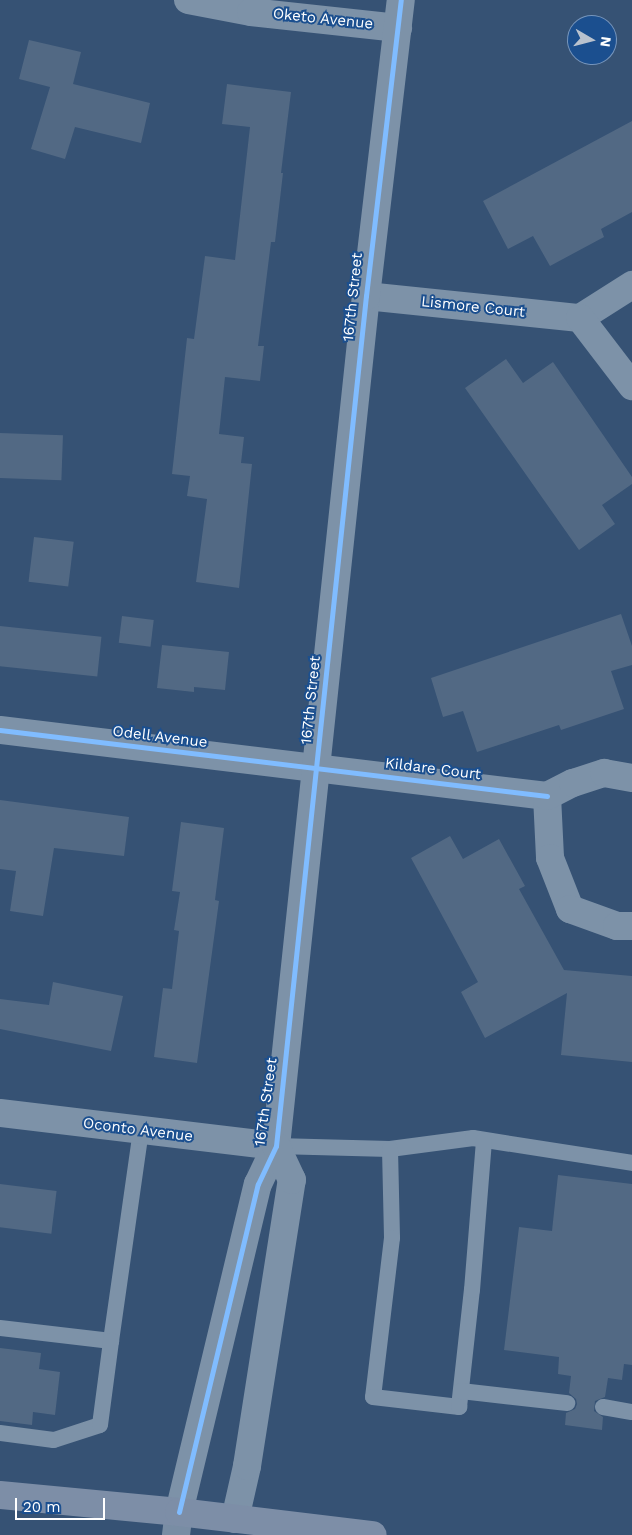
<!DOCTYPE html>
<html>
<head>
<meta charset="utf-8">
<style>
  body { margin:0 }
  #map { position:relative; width:632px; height:1535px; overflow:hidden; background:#365274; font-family:"Work Sans",sans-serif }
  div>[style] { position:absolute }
  .building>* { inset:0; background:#526984; transform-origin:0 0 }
  .service>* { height:16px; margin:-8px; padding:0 8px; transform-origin:8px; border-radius:8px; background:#7d92a8 }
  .minor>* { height:28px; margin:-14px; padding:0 14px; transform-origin:14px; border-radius:14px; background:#7d92a8 }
  .tertiary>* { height:28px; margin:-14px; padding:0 14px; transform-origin:14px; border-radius:14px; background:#7d92a8 }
  .secondary>* { height:28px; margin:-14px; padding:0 14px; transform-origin:14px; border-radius:14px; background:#798da4 }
  .primary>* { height:28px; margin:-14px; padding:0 14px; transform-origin:14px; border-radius:14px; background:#7d8ea7 }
  .cycleway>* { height:5px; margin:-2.5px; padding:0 2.5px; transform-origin:2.5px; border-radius:2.5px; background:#80bcff }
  span { translate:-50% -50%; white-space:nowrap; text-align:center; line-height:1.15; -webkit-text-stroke:4px #1b4f8f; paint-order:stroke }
  .street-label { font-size:15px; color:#fff }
  .north { position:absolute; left:567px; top:15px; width:50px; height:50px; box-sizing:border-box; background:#1b4f8f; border:1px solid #7695bc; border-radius:50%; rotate:98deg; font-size:14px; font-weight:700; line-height:20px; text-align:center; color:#fff }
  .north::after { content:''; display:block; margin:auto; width:18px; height:22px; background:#b9c2ce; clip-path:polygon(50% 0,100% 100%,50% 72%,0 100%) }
  .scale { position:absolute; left:15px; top:1498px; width:90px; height:22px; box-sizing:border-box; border:2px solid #fff; border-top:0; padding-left:6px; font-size:15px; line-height:18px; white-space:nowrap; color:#fff; -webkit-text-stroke:4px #1b4f8f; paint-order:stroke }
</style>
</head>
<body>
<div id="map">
  <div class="building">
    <div style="clip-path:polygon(29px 40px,81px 52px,73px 84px,150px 103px,141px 143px,75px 127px,65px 159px,31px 149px,50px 87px,19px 79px)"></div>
    <div style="clip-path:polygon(227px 84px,291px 92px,281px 173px,283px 173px,275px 242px,271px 242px,258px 346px,264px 346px,260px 381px,225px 377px,219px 434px,244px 437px,241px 463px,252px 464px,239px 588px,196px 582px,207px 499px,187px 496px,190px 476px,172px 474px,187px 338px,194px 339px,205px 256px,235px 260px,250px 127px,222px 124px)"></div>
    <div style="clip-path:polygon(632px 121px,632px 212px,601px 229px,604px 237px,550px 266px,533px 236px,508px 249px,483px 201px)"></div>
    <div style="clip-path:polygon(506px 359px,523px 383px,553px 362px,632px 477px,632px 484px,602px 505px,615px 524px,579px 550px,465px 388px)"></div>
    <div style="left:0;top:433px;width:63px;height:45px;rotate:2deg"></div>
    <div style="left:34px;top:537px;width:40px;height:45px;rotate:7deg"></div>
    <div style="clip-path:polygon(621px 614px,632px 646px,632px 665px,611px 671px,624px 709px,561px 730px,559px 725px,477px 752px,463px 711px,443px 717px,431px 678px)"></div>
    <div style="left:122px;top:616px;width:32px;height:27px;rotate:7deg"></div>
    <div style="left:0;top:626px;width:102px;height:40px;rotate:6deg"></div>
    <div style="clip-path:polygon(162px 645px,229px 652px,225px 690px,194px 687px,194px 692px,157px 688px)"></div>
    <div style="clip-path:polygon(0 800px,129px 817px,124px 856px,54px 848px,43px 916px,10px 911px,16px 871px,0 869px)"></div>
    <div style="clip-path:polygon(181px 822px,224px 828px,215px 900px,219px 901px,197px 1063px,154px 1057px,163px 988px,172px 989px,179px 931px,174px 930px,180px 892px,172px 891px)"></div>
    <div style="clip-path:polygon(450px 836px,463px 859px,499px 839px,525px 886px,519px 889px,564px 970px,632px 976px,632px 1062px,561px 1055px,567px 993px,485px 1038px,461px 992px,478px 982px,411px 858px)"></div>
    <div style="clip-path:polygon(53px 982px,123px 996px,111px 1051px,0 1029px,0 999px,49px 1005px)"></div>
    <div style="clip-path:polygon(558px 1175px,632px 1184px,632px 1365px,624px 1364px,622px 1380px,608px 1378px,605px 1397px,595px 1401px,594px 1411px,603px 1417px,602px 1430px,565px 1425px,566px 1413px,575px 1409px,577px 1404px,576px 1399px,569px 1393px,571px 1376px,558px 1374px,559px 1357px,504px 1350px,519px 1227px,552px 1231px)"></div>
    <div style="left:0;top:1184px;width:57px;height:43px;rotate:7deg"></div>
    <div style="clip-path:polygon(0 1348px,41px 1353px,39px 1369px,60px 1372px,55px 1415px,33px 1412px,32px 1425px,0 1421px)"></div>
  </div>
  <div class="service">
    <div style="left:276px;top:1146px;width:114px;rotate:1.5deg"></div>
    <div style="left:390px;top:1149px;width:84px;rotate:-7.5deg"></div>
    <div style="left:473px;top:1138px;width:161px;rotate:8.9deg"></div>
    <div style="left:390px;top:1149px;width:89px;rotate:88.7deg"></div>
    <div style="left:392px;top:1238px;width:160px;rotate:96.8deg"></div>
    <div style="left:373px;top:1397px;width:87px;rotate:6.6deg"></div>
    <div style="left:459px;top:1407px;width:118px;rotate:-83.7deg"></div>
    <div style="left:472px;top:1290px;width:150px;rotate:-85.4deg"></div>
    <div style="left:0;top:1328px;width:112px;rotate:6.7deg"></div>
    <div style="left:111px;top:1341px;width:213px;rotate:-81.9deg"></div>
    <div style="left:461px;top:1391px;width:107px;rotate:6.5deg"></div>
    <div style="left:603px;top:1407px;width:29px;rotate:10deg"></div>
    <div style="left:0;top:1433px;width:54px;rotate:7.4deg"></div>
    <div style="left:54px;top:1440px;width:48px;rotate:-18.1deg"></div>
    <div style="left:100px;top:1425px;width:85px;rotate:-82.5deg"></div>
  </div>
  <div class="minor">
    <div style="left:188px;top:0;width:64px;rotate:10.8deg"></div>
    <div style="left:251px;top:12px;width:148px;rotate:6.2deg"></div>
    <div style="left:366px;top:296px;width:215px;rotate:5.9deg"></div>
    <div style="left:580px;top:318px;width:62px;rotate:-32.4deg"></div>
    <div style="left:580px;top:318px;width:86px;rotate:52.6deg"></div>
    <div style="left:0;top:730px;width:551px;rotate:6.88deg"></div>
    <div style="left:547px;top:796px;width:62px;rotate:87.2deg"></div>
    <div style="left:550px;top:858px;width:55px;rotate:68.6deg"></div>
    <div style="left:570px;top:909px;width:50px;rotate:19.9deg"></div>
    <div style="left:617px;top:926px;width:15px"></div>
    <div style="left:547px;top:796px;width:29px;rotate:-27deg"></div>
    <div style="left:573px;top:783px;width:33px;rotate:-18deg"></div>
    <div style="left:604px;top:773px;width:28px;rotate:10deg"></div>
    <div style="left:0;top:1113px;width:278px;rotate:6.8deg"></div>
  </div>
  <div class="tertiary">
    <div style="left:179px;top:1512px;width:337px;rotate:-76.5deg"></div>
    <div style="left:258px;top:1184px;width:42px;rotate:-64.7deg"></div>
    <div style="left:276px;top:1146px;width:855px;rotate:-83.96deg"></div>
    <div style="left:366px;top:296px;width:298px;rotate:-83.3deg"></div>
    <div style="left:235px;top:1519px;width:54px;rotate:-77.2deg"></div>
    <div style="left:247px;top:1466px;width:290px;rotate:-81.1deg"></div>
    <div style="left:292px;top:1180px;width:38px;rotate:-115deg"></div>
  </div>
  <div class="secondary">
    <div style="left:176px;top:1535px;width:23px;rotate:-83deg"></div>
  </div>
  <div class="primary">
    <div style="left:0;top:1495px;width:180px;rotate:5.4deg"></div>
    <div style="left:179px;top:1512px;width:195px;rotate:6.8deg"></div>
  </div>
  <div class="cycleway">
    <div style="left:0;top:730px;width:551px;rotate:6.88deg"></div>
    <div style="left:179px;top:1512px;width:337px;rotate:-76.5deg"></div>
    <div style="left:258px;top:1184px;width:42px;rotate:-64.7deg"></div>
    <div style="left:276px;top:1146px;width:855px;rotate:-83.96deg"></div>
    <div style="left:366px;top:296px;width:298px;rotate:-83.3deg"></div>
  </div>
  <div class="street-label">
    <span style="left:323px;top:19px;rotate:6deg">Oketo Avenue</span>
    <span style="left:353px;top:297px;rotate:-84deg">167th Street</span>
    <span style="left:473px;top:307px;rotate:6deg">Lismore Court</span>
    <span style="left:311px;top:700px;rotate:-84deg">167th Street</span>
    <span style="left:160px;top:737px;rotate:7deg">Odell Avenue</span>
    <span style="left:433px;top:769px;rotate:7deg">Kildare Court</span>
    <span style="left:266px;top:1102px;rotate:-82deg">167th Street</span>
    <span style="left:138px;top:1130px;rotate:7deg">Oconto Avenue</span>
  </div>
  <div class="north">N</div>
  <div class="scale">20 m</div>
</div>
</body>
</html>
